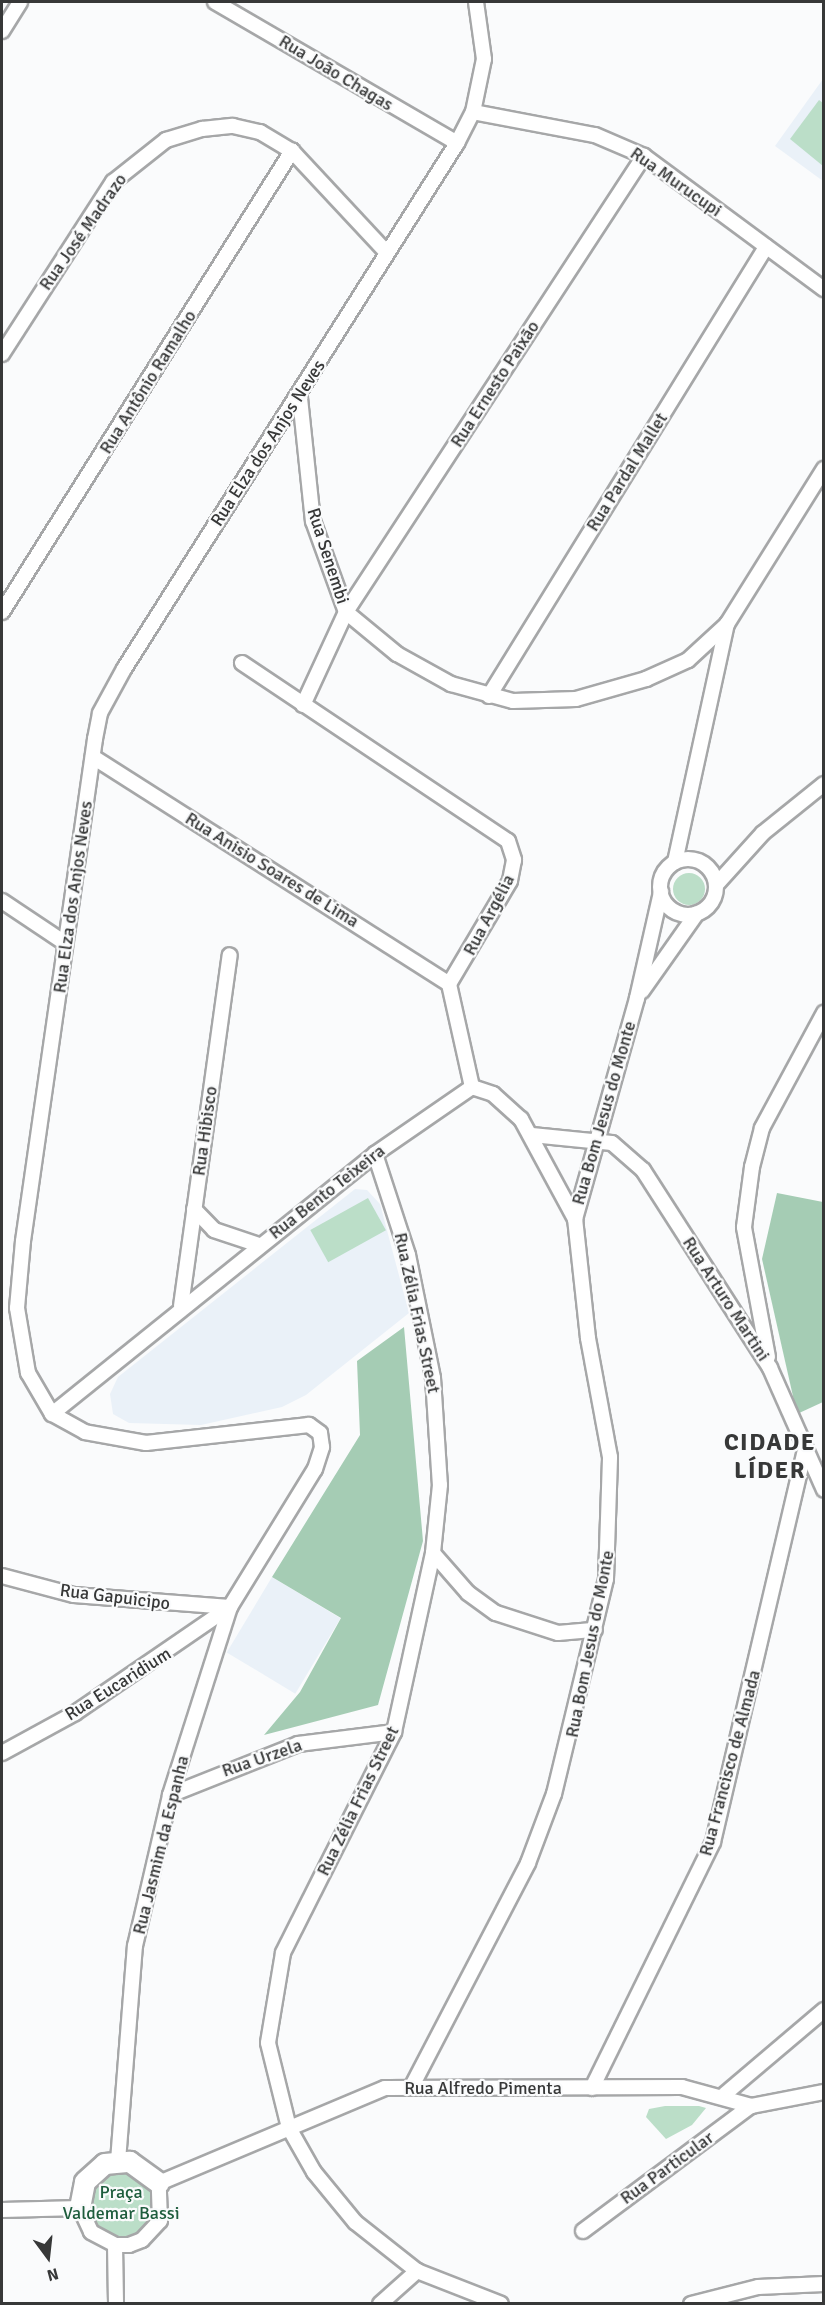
<!DOCTYPE html>
<html>
<head>
<meta charset="utf-8">
<style>
  body { margin:0 }
  #map { position:relative; width:825px; height:2305px; overflow:hidden; background:#fafbfc; font-family:Signika,sans-serif }
  div>[style] { position:absolute }
  .built>* { inset:0; background:#eaf1f8; transform-origin:0 0 }
  .green>* { inset:0; background:#bbdec8; transform-origin:0 0 }
  .round { border-radius:50% }
  .forest>* { inset:0; background:#a5ccb4 }
  .roads { filter:drop-shadow(2px 0 #a6a7a8) drop-shadow(-2px 0 #a6a7a8) drop-shadow(0 2px #a6a7a8) drop-shadow(0 -2px #a6a7a8) }
  .street>* { height:14px; margin:-7px; padding:0 7px; transform-origin:7px; border-radius:7px; background:#fff }
  .street>.ring { margin:-7px; padding:0; box-sizing:content-box; background:none; border:14px solid #fff; border-radius:50% }
  .secondary>* { height:20px; margin:-10px; padding:0 10px; transform-origin:10px; border-radius:10px; background:#fff }
  span { translate:-50% -50%; white-space:nowrap; text-align:center; line-height:1.15; -webkit-text-stroke:4.5px #fafbfc; paint-order:stroke }
  .street-label { font-size:18px; color:#373838 }
  .park-label { font-size:18px; color:#1e5d3d }
  .district-label { font-size:24px; color:#373838; font-weight:700; letter-spacing:1.5px }
  .frame { position:absolute; inset:0; border:3px solid #373838; pointer-events:none }
  .north { position:absolute; left:18px; top:2227px; width:60px; height:60px; -webkit-text-stroke:4px #fafbfc; paint-order:stroke; rotate:165deg; font-size:16px; font-weight:700; line-height:24px; text-align:center; color:#373838 }
  .north::after { content:''; display:block; margin:auto; width:21px; height:27px; background:#373838; clip-path:polygon(50% 0,100% 100%,50% 72%,0 100%) }
</style>
</head>
<body>
<div id="map">
  <div class="built">
    <div style="clip-path:polygon(823px 79px,823px 181px,775px 146px)"></div>
    <div style="clip-path:polygon(355px 1189px,367px 1190px,380px 1204px,409px 1313px,306px 1395px,282px 1407px,201px 1425px,129px 1423px,113px 1414px,110px 1394px,118px 1377px)"></div>
    <div style="left:272px;top:1577px;width:80px;height:88px;rotate:31deg"></div>
  </div>
  <div class="green">
    <div style="clip-path:polygon(819px 100px,823px 103px,823px 166px,790px 139px)"></div>
    <div class="round" style="left:673px;top:873px;width:32px;height:32px"></div>
    <div style="left:368px;top:1198px;width:37px;height:66px;rotate:61deg"></div>
    <div style="clip-path:polygon(665px 2106px,699px 2106px,706px 2108px,692px 2125px,666px 2139px,646px 2117px,649px 2109px)"></div>
    <div class="round" style="left:87px;top:2170px;width:68px;height:68px"></div>
  </div>
  <div class="forest">
    <div style="clip-path:polygon(777px 1193px,823px 1202px,823px 1402px,797px 1414px,762px 1259px)"></div>
    <div style="clip-path:polygon(404px 1327px,423px 1541px,378px 1705px,264px 1735px,300px 1692px,341px 1618px,272px 1577px,360px 1435px,357px 1361px)"></div>
  </div>
  <div class="roads">
    <div class="street">
      <div style="left:215px;top:2px;width:280px;rotate:30.2deg"></div>
      <div style="left:2px;top:31px;width:34px;rotate:-58deg"></div>
      <div style="left:473px;top:112px;width:124px;rotate:10.7deg"></div>
      <div style="left:595px;top:135px;width:53px;rotate:23.2deg"></div>
      <div style="left:644px;top:156px;width:224px;rotate:36.5deg"></div>
      <div style="left:2px;top:354px;width:205px;rotate:-57.2deg"></div>
      <div style="left:113px;top:182px;width:68px;rotate:-38.4deg"></div>
      <div style="left:166px;top:140px;width:38px;rotate:-17deg"></div>
      <div style="left:202px;top:129px;width:31px;rotate:-6deg"></div>
      <div style="left:233px;top:126px;width:28px;rotate:13deg"></div>
      <div style="left:260px;top:132px;width:37px;rotate:31deg"></div>
      <div style="left:292px;top:151px;width:139px;rotate:47deg"></div>
      <div style="left:300px;top:398px;width:124px;rotate:84deg"></div>
      <div style="left:313px;top:521px;width:97px;rotate:70.1deg"></div>
      <div style="left:346px;top:612px;width:66px;rotate:39.5deg"></div>
      <div style="left:397px;top:654px;width:62px;rotate:29.1deg"></div>
      <div style="left:451px;top:684px;width:64px;rotate:15.3deg"></div>
      <div style="left:513px;top:701px;width:63px;rotate:-1.8deg"></div>
      <div style="left:576px;top:699px;width:73px;rotate:-15.9deg"></div>
      <div style="left:646px;top:679px;width:46px;rotate:-24.3deg"></div>
      <div style="left:688px;top:660px;width:53px;rotate:-42.7deg"></div>
      <div style="left:2px;top:612px;width:545px;rotate:-57.83deg"></div>
      <div style="left:242px;top:663px;width:320px;rotate:33.8deg"></div>
      <div style="left:508px;top:841px;width:20px;rotate:72deg"></div>
      <div style="left:514px;top:860px;width:21px;rotate:101deg"></div>
      <div style="left:510px;top:881px;width:120px;rotate:120.6deg"></div>
      <div style="left:449px;top:984px;width:106px;rotate:77.4deg"></div>
      <div style="left:489px;top:696px;width:528px;rotate:-58.33deg"></div>
      <div style="left:303px;top:705px;width:102px;rotate:-65.2deg"></div>
      <div style="left:346px;top:612px;width:545px;rotate:-56.84deg"></div>
      <div style="left:93px;top:757px;width:422px;rotate:32.5deg"></div>
      <div class="ring" style="left:660px;top:859px;width:42px;height:42px"></div>
      <div style="left:675px;top:862px;width:244px;rotate:-77.7deg"></div>
      <div style="left:727px;top:624px;width:183px;rotate:-58deg"></div>
      <div style="left:716px;top:885px;width:70px;rotate:-47.9deg"></div>
      <div style="left:763px;top:833px;width:78px;rotate:-38.8deg"></div>
      <div style="left:2px;top:901px;width:76px;rotate:33.7deg"></div>
      <div style="left:642px;top:991px;width:95px;rotate:-54.8deg"></div>
      <div style="left:532px;top:1135px;width:80px;rotate:5.7deg"></div>
      <div style="left:612px;top:1143px;width:41px;rotate:41.1deg"></div>
      <div style="left:643px;top:1170px;width:235px;rotate:57.3deg"></div>
      <div style="left:770px;top:1368px;width:133px;rotate:66.1deg"></div>
      <div style="left:375px;top:1154px;width:106px;rotate:71.9deg"></div>
      <div style="left:408px;top:1255px;width:126px;rotate:78.5deg"></div>
      <div style="left:433px;top:1378px;width:107px;rotate:86.3deg"></div>
      <div style="left:440px;top:1485px;width:68px;rotate:95.9deg"></div>
      <div style="left:433px;top:1553px;width:183px;rotate:102.3deg"></div>
      <div style="left:394px;top:1732px;width:247px;rotate:116.7deg"></div>
      <div style="left:283px;top:1953px;width:91px;rotate:99.5deg"></div>
      <div style="left:268px;top:2043px;width:88px;rotate:76.1deg"></div>
      <div style="left:289px;top:2128px;width:51px;rotate:60.4deg"></div>
      <div style="left:314px;top:2172px;width:65px;rotate:50.6deg"></div>
      <div style="left:355px;top:2222px;width:79px;rotate:38.3deg"></div>
      <div style="left:417px;top:2271px;width:90px;rotate:21.4deg"></div>
      <div style="left:194px;top:1209px;width:29px;rotate:46deg"></div>
      <div style="left:214px;top:1230px;width:47px;rotate:18.4deg"></div>
      <div style="left:181px;top:1306px;width:354px;rotate:-82.1deg"></div>
      <div style="left:768px;top:1357px;width:132px;rotate:-100.5deg"></div>
      <div style="left:744px;top:1227px;width:61px;rotate:-82.4deg"></div>
      <div style="left:752px;top:1167px;width:40px;rotate:-75.6deg"></div>
      <div style="left:762px;top:1128px;width:131px;rotate:-61.7deg"></div>
      <div style="left:52px;top:1414px;width:415px;rotate:-38.8deg"></div>
      <div style="left:375px;top:1154px;width:118px;rotate:-34.6deg"></div>
      <div style="left:472px;top:1087px;width:22px;rotate:18deg"></div>
      <div style="left:493px;top:1094px;width:38px;rotate:42deg"></div>
      <div style="left:521px;top:1119px;width:114px;rotate:61.6deg"></div>
      <div style="left:433px;top:1553px;width:53px;rotate:48.8deg"></div>
      <div style="left:468px;top:1593px;width:34px;rotate:36deg"></div>
      <div style="left:496px;top:1613px;width:65px;rotate:17.9deg"></div>
      <div style="left:558px;top:1633px;width:37px;rotate:-5deg"></div>
      <div style="left:2px;top:1576px;width:74px;rotate:14.8deg"></div>
      <div style="left:74px;top:1595px;width:156px;rotate:4.4deg"></div>
      <div style="left:2px;top:1753px;width:83px;rotate:-28.7deg"></div>
      <div style="left:75px;top:1713px;width:188px;rotate:-34.4deg"></div>
      <div style="left:170px;top:1795px;width:138px;rotate:-21.7deg"></div>
      <div style="left:298px;top:1744px;width:97px;rotate:-7.1deg"></div>
      <div style="left:412px;top:2086px;width:251px;rotate:-62.5deg"></div>
      <div style="left:528px;top:1863px;width:74px;rotate:-69.4deg"></div>
      <div style="left:554px;top:1794px;width:221px;rotate:-76.4deg"></div>
      <div style="left:606px;top:1579px;width:122px;rotate:-88.1deg"></div>
      <div style="left:610px;top:1457px;width:121px;rotate:-100.5deg"></div>
      <div style="left:588px;top:1338px;width:120px;rotate:-96.2deg"></div>
      <div style="left:575px;top:1219px;width:230px;rotate:-74.3deg"></div>
      <div style="left:637px;top:998px;width:109px;rotate:-77.2deg"></div>
      <div style="left:592px;top:2088px;width:274px;rotate:-63.8deg"></div>
      <div style="left:713px;top:1842px;width:400px;rotate:-76.8deg"></div>
      <div style="left:725px;top:2094px;width:130px;rotate:-40.3deg"></div>
      <div style="left:118px;top:2161px;width:216px;rotate:-85.5deg"></div>
      <div style="left:135px;top:1946px;width:155px;rotate:-76.9deg"></div>
      <div style="left:170px;top:1795px;width:197px;rotate:-72.3deg"></div>
      <div style="left:230px;top:1607px;width:162px;rotate:-58.4deg"></div>
      <div style="left:315px;top:1469px;width:23px;rotate:-72deg"></div>
      <div style="left:322px;top:1447px;width:14px;rotate:-98deg"></div>
      <div style="left:320px;top:1433px;width:14px;rotate:-144deg"></div>
      <div style="left:309px;top:1425px;width:164px;rotate:173.7deg"></div>
      <div style="left:146px;top:1443px;width:62px;rotate:-169.8deg"></div>
      <div style="left:85px;top:1432px;width:38px;rotate:-151deg"></div>
      <div style="left:52px;top:1414px;width:48px;rotate:-120.3deg"></div>
      <div style="left:28px;top:1373px;width:66px;rotate:-99.6deg"></div>
      <div style="left:17px;top:1308px;width:67px;rotate:-84.9deg"></div>
      <div style="left:23px;top:1241px;width:507px;rotate:-81.84deg"></div>
      <div style="left:95px;top:739px;width:26px;rotate:-79deg"></div>
      <div style="left:100px;top:713px;width:50px;rotate:-61.4deg"></div>
      <div style="left:124px;top:669px;width:623px;rotate:-57.66deg"></div>
      <div style="left:457px;top:143px;width:35px;rotate:-63deg"></div>
      <div style="left:473px;top:112px;width:54px;rotate:-78.3deg"></div>
      <div style="left:484px;top:59px;width:58px;rotate:-98deg"></div>
      <div style="left:2px;top:2210px;width:78px;rotate:-1.5deg"></div>
      <div style="left:80px;top:2208px;width:26px;rotate:65deg"></div>
      <div style="left:91px;top:2232px;width:27px;rotate:28deg"></div>
      <div style="left:115px;top:2245px;width:14px"></div>
      <div style="left:129px;top:2245px;width:14px;rotate:-21deg"></div>
      <div style="left:142px;top:2240px;width:26px;rotate:-47deg"></div>
      <div style="left:160px;top:2221px;width:38px;rotate:-92deg"></div>
      <div style="left:159px;top:2183px;width:245px;rotate:-22.8deg"></div>
      <div style="left:385px;top:2088px;width:297px;rotate:-0.2deg"></div>
      <div style="left:682px;top:2087px;width:72px;rotate:15.4deg"></div>
      <div style="left:583px;top:2231px;width:209px;rotate:-36.7deg"></div>
      <div style="left:751px;top:2106px;width:74px;rotate:-10.9deg"></div>
      <div style="left:115px;top:2245px;width:59px;rotate:89deg"></div>
      <div style="left:380px;top:2304px;width:50px;rotate:-41.7deg"></div>
      <div style="left:691px;top:2304px;width:69px;rotate:-14.2deg"></div>
      <div style="left:758px;top:2287px;width:66px;rotate:-2.6deg"></div>
    </div>
    <div class="secondary">
      <div style="left:80px;top:2208px;width:26px;rotate:-79deg"></div>
      <div style="left:85px;top:2182px;width:27px;rotate:-42deg"></div>
      <div style="left:105px;top:2164px;width:25px;rotate:-5deg"></div>
      <div style="left:130px;top:2162px;width:36px;rotate:36deg"></div>
    </div>
  </div>
  <div class="street-label">
    <span style="left:336px;top:73px;rotate:31deg">Rua João Chagas</span>
    <span style="left:676px;top:182px;rotate:35deg">Rua Murucupi</span>
    <span style="left:83px;top:232px;rotate:-55deg">Rua José Madrazo</span>
    <span style="left:148px;top:382px;rotate:-58deg">Rua Antônio Ramalho</span>
    <span style="left:495px;top:384px;rotate:-57deg">Rua Ernesto Paixão</span>
    <span style="left:268px;top:443px;rotate:-57deg">Rua Elza dos Anjos Neves</span>
    <span style="left:627px;top:472px;rotate:-58deg">Rua Pardal Mallet</span>
    <span style="left:328px;top:556px;rotate:72deg">Rua Senembi</span>
    <span style="left:272px;top:870px;rotate:32deg">Rua Anisio Soares de Lima</span>
    <span style="left:73px;top:897px;rotate:-82deg">Rua Elza dos Anjos Neves</span>
    <span style="left:489px;top:915px;rotate:-62deg">Rua Argélia</span>
    <span style="left:604px;top:1113px;rotate:-74deg">Rua Bom Jesus do Monte</span>
    <span style="left:205px;top:1131px;rotate:-82deg">Rua Hibisco</span>
    <span style="left:327px;top:1192px;rotate:-38deg">Rua Bento Teixeira</span>
    <span style="left:726px;top:1299px;rotate:57deg">Rua Arturo Martini</span>
    <span style="left:417px;top:1313px;rotate:78deg">Rua Zélia Frias Street</span>
    <span style="left:115px;top:1597px;rotate:7deg">Rua Gapuicipo</span>
    <span style="left:590px;top:1644px;rotate:-79deg">Rua Bom Jesus do Monte</span>
    <span style="left:118px;top:1684px;rotate:-32deg">Rua Eucaridium</span>
    <span style="left:262px;top:1758px;rotate:-19deg">Rua Urzela</span>
    <span style="left:730px;top:1763px;rotate:-75deg">Rua Francisco de Almada</span>
    <span style="left:358px;top:1801px;rotate:-64deg">Rua Zélia Frias Street</span>
    <span style="left:161px;top:1845px;rotate:-76deg">Rua Jasmim da Espanha</span>
    <span style="left:483px;top:2088px">Rua Alfredo Pimenta</span>
    <span style="left:667px;top:2168px;rotate:-36deg">Rua Particular</span>
  </div>
  <div class="park-label">
    <span style="left:121px;top:2203px">Praça<br>Valdemar Bassi</span>
  </div>
  <div class="district-label">
    <span style="left:770px;top:1457px">CIDADE<br>LÍDER</span>
  </div>
  <div class="frame"></div>
  <div class="north">N</div>
</div>
</body>
</html>
